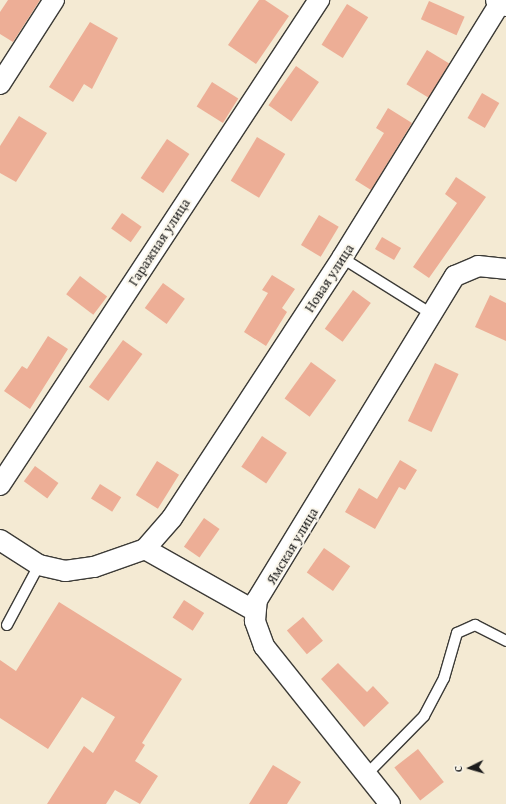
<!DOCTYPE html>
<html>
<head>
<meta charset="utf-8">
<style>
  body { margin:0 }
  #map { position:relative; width:506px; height:804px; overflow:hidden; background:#f4ead3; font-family:"Gentium Book Plus",serif }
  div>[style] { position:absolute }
  .building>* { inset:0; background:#edae96; transform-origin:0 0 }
  .roads { filter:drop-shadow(1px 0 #3c3b37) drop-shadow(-1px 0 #3c3b37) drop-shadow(0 1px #3c3b37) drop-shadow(0 -1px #3c3b37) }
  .lane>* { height:10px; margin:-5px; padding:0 5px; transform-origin:5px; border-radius:5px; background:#fff }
  .street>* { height:20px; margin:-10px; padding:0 10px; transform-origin:10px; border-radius:10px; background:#fff }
  .secondary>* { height:22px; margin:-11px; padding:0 11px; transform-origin:11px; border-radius:11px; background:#fff }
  span { translate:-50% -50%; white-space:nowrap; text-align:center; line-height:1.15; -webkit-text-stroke:4px #fbf7ec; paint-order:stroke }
  .street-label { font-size:14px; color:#1c1c1c }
  .north { position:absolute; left:450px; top:748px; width:40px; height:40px; -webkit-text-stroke:3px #fbf7ec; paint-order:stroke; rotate:265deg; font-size:11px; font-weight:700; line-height:16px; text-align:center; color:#1c1c1c }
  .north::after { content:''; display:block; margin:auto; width:14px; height:18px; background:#1c1c1c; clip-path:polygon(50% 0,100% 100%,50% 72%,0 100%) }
</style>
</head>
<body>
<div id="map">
  <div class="building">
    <div style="clip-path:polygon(8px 0,40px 0,13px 42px,0 34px,0 12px)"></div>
    <div style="clip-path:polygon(259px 0,265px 0,289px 16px,256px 64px,228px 45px)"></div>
    <div style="left:429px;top:1px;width:39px;height:20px;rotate:24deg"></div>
    <div style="left:347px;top:4px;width:25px;height:48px;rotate:32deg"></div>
    <div style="clip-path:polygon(90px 22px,118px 38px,92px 89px,84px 84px,73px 102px,49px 87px)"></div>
    <div style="left:427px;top:50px;width:26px;height:40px;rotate:31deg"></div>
    <div style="left:296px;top:66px;width:28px;height:48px;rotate:35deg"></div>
    <div style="left:212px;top:82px;width:31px;height:29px;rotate:32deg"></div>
    <div style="left:482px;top:93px;width:20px;height:29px;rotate:30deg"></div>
    <div style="clip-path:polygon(388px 108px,412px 123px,371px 190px,355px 180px,384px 133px,376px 128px)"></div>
    <div style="clip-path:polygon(19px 116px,47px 133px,16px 182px,0 173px,0 146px)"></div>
    <div style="left:257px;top:137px;width:33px;height:51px;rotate:31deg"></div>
    <div style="left:167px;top:139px;width:27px;height:47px;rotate:34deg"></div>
    <div style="clip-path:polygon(456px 177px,486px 197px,429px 278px,413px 267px,457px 203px,445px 194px)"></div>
    <div style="left:122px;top:213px;width:24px;height:19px;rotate:35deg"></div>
    <div style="left:319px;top:215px;width:23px;height:35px;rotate:31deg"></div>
    <div style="left:382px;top:237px;width:22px;height:14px;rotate:30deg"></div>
    <div style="clip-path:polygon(272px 275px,295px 289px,282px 308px,287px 312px,266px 346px,244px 332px,268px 293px,262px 290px)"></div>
    <div style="left:80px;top:276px;width:34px;height:23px;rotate:37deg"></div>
    <div style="left:163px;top:283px;width:27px;height:31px;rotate:36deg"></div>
    <div style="left:353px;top:290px;width:22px;height:48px;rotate:36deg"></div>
    <div style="clip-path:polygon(490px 295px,506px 303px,506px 341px,475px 327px)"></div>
    <div style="clip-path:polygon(48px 336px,68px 349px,30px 409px,4px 391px,22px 366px,27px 369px)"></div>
    <div style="left:123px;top:340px;width:24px;height:58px;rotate:36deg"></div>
    <div style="left:311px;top:362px;width:31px;height:45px;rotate:36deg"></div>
    <div style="left:435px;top:363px;width:26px;height:64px;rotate:25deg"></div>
    <div style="left:262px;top:436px;width:30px;height:37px;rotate:34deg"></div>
    <div style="clip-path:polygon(400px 460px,417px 470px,405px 490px,399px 487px,375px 529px,345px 512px,359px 488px,377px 499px)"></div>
    <div style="left:157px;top:461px;width:26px;height:40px;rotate:32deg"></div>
    <div style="left:35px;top:466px;width:29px;height:19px;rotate:36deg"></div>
    <div style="left:100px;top:484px;width:25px;height:17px;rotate:32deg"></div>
    <div style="left:204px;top:518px;width:19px;height:35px;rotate:35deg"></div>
    <div style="left:324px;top:548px;width:32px;height:30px;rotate:35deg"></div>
    <div style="left:184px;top:600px;width:24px;height:21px;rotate:33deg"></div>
    <div style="clip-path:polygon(59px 602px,182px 679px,142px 743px,145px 745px,135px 761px,158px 776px,140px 804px,115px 790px,106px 804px,47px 804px,84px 746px,93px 753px,115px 717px,82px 697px,48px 749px,0 718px,0 660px,16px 671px)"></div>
    <div style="left:303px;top:617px;width:31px;height:21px;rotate:50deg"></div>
    <div style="clip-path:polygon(338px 663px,367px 692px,373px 686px,389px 703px,364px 727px,321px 679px)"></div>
    <div style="left:418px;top:749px;width:42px;height:30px;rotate:52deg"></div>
    <div style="clip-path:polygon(273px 765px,301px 782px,287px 804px,249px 804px)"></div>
  </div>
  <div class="roads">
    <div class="lane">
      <div style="left:342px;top:258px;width:104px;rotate:32deg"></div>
      <div style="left:7px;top:625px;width:68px;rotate:-61.9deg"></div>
      <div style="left:368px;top:773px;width:80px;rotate:-45.5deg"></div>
      <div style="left:424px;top:716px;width:43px;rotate:-62.2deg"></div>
      <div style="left:444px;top:678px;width:47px;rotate:-73.9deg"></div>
      <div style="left:457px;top:633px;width:20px;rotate:-24deg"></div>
      <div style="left:475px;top:625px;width:35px;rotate:27deg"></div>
    </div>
    <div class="street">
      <div style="left:0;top:84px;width:100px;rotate:-57.3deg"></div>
      <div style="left:0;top:485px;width:581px;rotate:-56.67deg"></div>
      <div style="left:0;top:540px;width:46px;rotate:32.7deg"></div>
      <div style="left:39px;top:565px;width:27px;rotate:13deg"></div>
      <div style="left:65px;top:571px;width:29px;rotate:-8deg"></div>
      <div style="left:94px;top:567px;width:54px;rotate:-19.4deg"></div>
      <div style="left:145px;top:549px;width:126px;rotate:29.4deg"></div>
      <div style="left:145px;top:549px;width:41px;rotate:-48.9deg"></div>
      <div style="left:172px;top:518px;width:311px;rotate:-56.8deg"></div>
      <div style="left:342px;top:258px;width:304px;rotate:-58.2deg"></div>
      <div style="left:390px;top:804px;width:202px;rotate:-128.6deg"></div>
      <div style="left:264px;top:646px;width:27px;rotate:-110deg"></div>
      <div style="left:255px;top:621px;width:21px;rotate:-85deg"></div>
      <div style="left:257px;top:600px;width:380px;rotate:-58.6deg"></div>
      <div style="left:455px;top:276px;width:25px;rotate:-23deg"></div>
      <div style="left:478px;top:266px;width:28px;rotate:6deg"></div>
    </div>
    <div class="secondary">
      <div style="left:497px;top:0;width:10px;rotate:29deg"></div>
    </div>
  </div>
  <div class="street-label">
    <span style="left:159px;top:242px;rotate:-57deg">Гаражная улица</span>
    <span style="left:329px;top:278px;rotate:-57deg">Новая улица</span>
    <span style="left:292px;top:546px;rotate:-59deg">Ямская улица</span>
  </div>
  <div class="north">С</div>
</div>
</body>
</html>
